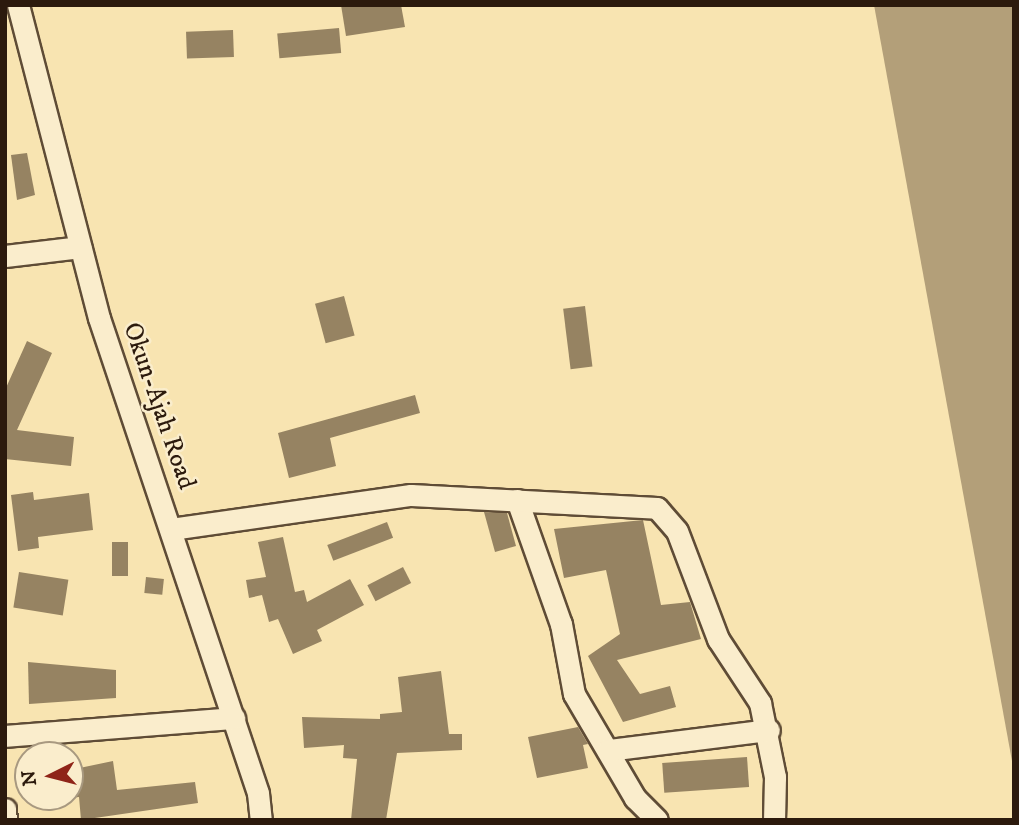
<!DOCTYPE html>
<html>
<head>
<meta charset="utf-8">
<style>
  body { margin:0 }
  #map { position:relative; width:1019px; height:825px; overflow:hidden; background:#f8e4b1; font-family:"IM FELL DW Pica",serif }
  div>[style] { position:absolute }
  .water>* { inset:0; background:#b39f79 }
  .building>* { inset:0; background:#968362; transform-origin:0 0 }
  .roads { filter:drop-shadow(2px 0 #5f4c36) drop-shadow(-2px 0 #5f4c36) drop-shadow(0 2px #5f4c36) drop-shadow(0 -2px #5f4c36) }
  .minor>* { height:21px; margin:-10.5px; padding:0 10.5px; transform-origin:10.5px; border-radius:10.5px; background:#faedcc }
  span { translate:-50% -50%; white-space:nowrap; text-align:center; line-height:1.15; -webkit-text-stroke:5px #faedcc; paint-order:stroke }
  .street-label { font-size:26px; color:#2c1a0d }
  .frame { position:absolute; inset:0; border:7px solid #2c1a0d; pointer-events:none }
  .north { position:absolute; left:14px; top:741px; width:70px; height:70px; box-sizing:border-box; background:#faedcc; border:2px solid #a89980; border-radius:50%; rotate:264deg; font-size:19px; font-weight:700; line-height:28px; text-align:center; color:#2c1a0d }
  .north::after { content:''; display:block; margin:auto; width:24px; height:32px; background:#8f2418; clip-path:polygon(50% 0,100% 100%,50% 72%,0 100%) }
</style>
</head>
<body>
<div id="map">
  <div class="water">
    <div style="clip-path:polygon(874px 5px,1014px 5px,1014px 772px)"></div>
  </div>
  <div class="building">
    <div style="clip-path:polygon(341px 5px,401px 5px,405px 27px,346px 36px)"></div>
    <div style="left:339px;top:28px;width:25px;height:62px;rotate:85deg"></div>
    <div style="left:233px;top:30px;width:27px;height:47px;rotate:88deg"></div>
    <div style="clip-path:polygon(27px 153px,35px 195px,17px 200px,11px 155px)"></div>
    <div style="left:344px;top:296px;width:41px;height:30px;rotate:75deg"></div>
    <div style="left:585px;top:306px;width:61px;height:22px;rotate:83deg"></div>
    <div style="clip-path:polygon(27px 341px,52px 353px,17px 430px,74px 437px,71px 466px,5px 459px,5px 390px)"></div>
    <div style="clip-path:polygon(415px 395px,420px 413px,330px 438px,336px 466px,289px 478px,278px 433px)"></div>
    <div style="clip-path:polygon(33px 492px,34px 500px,89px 493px,93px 530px,38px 537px,39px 548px,18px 551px,11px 495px)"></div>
    <div style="clip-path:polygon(484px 512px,507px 513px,516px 546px,495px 552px)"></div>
    <div style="clip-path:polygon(643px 520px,661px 605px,690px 602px,701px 639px,617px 660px,640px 694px,670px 686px,676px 707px,623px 722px,588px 656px,620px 634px,606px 570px,564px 578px,554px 529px)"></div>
    <div style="left:387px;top:522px;width:17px;height:64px;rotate:69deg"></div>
    <div style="clip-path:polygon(283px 537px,295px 592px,304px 590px,307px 602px,350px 579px,364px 605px,317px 630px,322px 641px,293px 654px,278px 619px,269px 622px,262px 595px,249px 598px,246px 580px,266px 577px,258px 542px)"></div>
    <div style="left:112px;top:542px;width:16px;height:34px"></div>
    <div style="left:403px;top:567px;width:18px;height:40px;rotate:63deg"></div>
    <div style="left:19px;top:572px;width:50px;height:36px;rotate:9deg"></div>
    <div style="left:146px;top:577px;width:18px;height:16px;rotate:6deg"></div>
    <div style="clip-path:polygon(28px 662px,116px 670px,116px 698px,29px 704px)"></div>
    <div style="clip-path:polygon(441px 671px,449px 734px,462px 734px,462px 750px,397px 753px,386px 820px,351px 820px,357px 759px,343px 758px,344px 745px,304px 748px,302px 717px,380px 719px,380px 714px,402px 712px,398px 677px)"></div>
    <div style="clip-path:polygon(578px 727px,588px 744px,583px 745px,588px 768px,537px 778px,528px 737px)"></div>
    <div style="left:747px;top:757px;width:30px;height:85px;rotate:86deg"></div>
    <div style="clip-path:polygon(113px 761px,117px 790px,195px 782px,198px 803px,81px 820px,79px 797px,70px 798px,70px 770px)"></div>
  </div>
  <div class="roads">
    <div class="minor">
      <div style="left:18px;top:5px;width:323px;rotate:75.5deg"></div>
      <div style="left:99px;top:318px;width:501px;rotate:71.49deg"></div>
      <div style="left:258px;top:793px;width:27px;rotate:84deg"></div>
      <div style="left:5px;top:256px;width:76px;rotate:-6.8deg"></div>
      <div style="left:517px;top:500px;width:132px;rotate:70.5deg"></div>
      <div style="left:561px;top:624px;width:71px;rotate:79.5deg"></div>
      <div style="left:574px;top:694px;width:121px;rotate:59.6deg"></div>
      <div style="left:635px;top:798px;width:31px;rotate:45deg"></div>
      <div style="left:171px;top:529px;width:242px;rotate:-8.1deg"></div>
      <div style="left:411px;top:495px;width:246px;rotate:3deg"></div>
      <div style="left:657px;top:508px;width:30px;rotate:49deg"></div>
      <div style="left:677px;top:531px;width:116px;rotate:69.2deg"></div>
      <div style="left:718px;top:639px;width:77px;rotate:56.7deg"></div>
      <div style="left:760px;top:703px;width:76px;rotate:78.5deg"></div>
      <div style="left:775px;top:777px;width:43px;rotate:91.3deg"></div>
      <div style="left:5px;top:736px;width:230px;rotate:-4.5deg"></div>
      <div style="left:608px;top:750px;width:162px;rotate:-7.1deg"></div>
      <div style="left:5px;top:809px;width:11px;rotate:85deg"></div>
    </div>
  </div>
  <div class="street-label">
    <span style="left:159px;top:406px;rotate:71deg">Okun-Ajah Road</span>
  </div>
  <div class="frame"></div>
  <div class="north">N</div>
</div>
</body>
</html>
